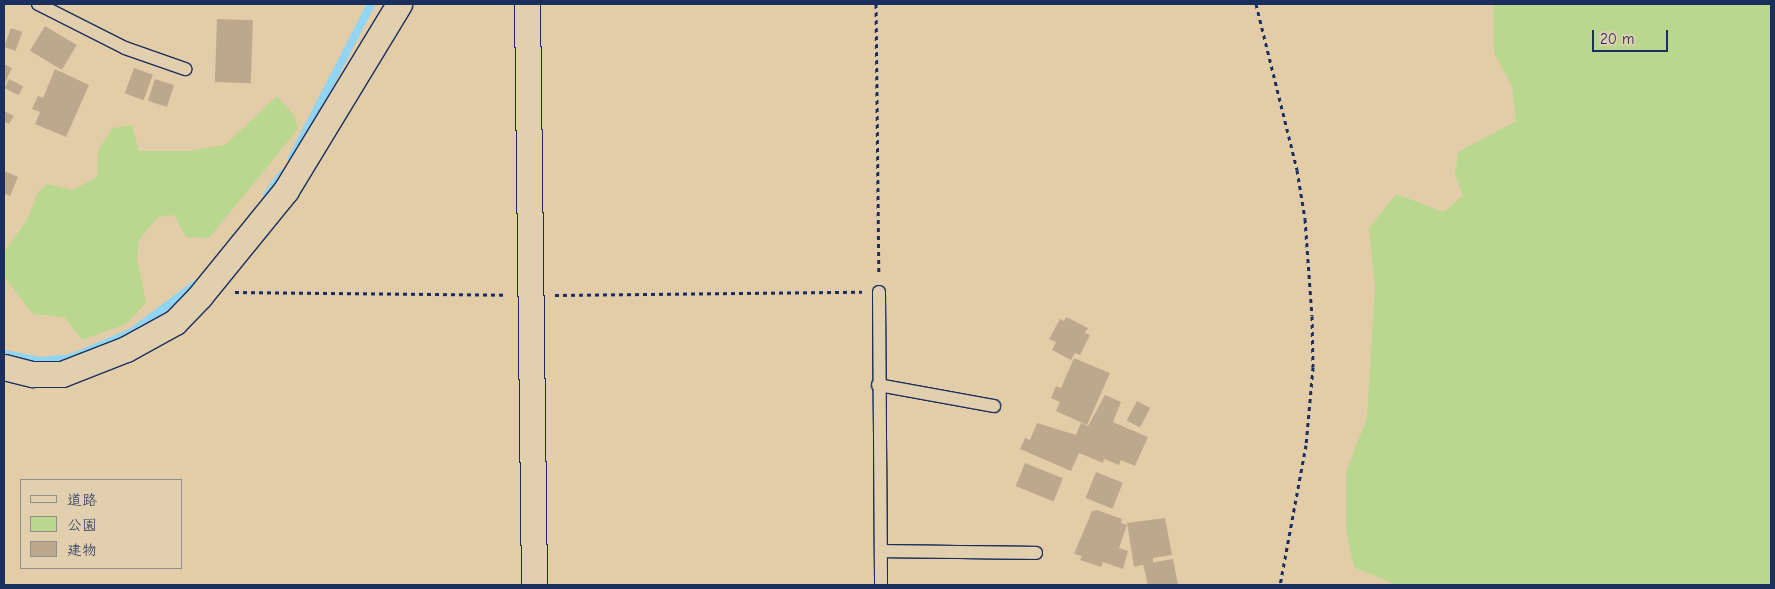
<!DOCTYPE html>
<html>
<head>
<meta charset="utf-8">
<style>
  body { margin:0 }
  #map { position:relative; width:1775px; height:589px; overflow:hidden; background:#e3cda9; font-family:"Comic Neue","Klee One",sans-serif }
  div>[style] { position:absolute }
  .green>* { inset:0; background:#b9d78f }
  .stream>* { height:8px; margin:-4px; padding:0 4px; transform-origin:4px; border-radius:4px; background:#91d5f3 }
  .building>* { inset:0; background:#bda88d; transform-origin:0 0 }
  .path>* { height:3px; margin-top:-1.5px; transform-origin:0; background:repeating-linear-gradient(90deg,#1b2f5e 0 4px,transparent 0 8px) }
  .roads { filter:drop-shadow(1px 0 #1b2f5e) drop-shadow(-1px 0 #1b2f5e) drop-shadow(0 1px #1b2f5e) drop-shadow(0 -1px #1b2f5e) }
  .lane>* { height:12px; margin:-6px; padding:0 6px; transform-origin:6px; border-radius:6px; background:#e2cfad }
  .street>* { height:25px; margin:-12.5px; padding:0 12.5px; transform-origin:12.5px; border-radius:12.5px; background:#e2cfad }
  span { translate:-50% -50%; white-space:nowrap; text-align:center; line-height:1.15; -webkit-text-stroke:4.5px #e2cfad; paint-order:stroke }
  .frame { position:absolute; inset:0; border:5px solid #1b2f5e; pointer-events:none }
  .legend { position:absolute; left:20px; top:479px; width:162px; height:90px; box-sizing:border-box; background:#e2cfad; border:1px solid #928f8d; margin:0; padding:6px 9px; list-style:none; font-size:15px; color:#1b2f5e }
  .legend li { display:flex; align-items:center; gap:10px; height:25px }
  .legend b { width:25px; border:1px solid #928f8d }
  .scale { position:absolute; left:1592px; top:30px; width:76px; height:22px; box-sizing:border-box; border:2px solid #1b2f5e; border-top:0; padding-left:6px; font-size:15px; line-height:18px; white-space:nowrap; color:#1b2f5e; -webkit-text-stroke:4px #e2cfad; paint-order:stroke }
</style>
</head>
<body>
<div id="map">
  <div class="green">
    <div style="clip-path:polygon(1493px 4px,1771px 4px,1771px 585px,1396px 585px,1354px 567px,1346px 529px,1346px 472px,1367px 418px,1375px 287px,1369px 228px,1396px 194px,1444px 212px,1463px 196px,1455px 174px,1458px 152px,1516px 121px,1512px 86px,1494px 53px)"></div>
    <div style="clip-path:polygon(277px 96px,294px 115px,298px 129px,209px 238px,186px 237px,174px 215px,158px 217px,139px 240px,137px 258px,146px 303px,126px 324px,82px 340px,64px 317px,33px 314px,4px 277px,4px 252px,27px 220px,38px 192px,48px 184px,73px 190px,97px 177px,98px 150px,113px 128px,132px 125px,139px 151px,188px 151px,225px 145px)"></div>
  </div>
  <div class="stream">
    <div style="left:292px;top:158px;width:173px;rotate:-62.8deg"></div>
    <div style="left:267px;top:195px;width:26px;rotate:-54deg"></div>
    <div style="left:4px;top:354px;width:36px;rotate:11deg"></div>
    <div style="left:39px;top:361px;width:32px;rotate:-5deg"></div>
    <div style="left:71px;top:358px;width:66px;rotate:-23.1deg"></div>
    <div style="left:132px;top:332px;width:80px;rotate:-36.9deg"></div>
  </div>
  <div class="building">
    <div style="left:217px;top:19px;width:36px;height:63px;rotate:2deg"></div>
    <div style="left:45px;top:26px;width:37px;height:29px;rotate:31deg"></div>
    <div style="left:11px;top:28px;width:12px;height:20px;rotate:20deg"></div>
    <div style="clip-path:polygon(4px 64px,12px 68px,4px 85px)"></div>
    <div style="left:134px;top:68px;width:20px;height:27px;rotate:20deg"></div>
    <div style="clip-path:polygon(55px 69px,89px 85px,66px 137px,35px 124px,40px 112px,32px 109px,38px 96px,43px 98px)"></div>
    <div style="left:9px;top:79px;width:16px;height:10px;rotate:27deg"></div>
    <div style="left:155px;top:79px;width:20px;height:23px;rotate:18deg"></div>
    <div style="clip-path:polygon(4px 111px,14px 116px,9px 124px,4px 122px)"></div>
    <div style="clip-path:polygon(4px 171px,18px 177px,10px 196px,6px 194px,4px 198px)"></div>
    <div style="clip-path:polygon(1066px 317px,1088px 328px,1085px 333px,1090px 335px,1080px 355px,1075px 353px,1071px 360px,1052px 350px,1056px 342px,1049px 339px,1060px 319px,1064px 321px)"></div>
    <div style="clip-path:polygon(1074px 358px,1110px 373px,1087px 425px,1056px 411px,1060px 402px,1051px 398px,1056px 386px,1061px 388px)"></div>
    <div style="clip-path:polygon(1105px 395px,1121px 402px,1113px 422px,1148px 437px,1135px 466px,1121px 460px,1119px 465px,1104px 459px,1103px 463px,1079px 453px,1071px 471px,1020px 449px,1025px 438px,1030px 440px,1037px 423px,1076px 435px,1081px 423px,1088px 426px)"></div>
    <div style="left:1137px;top:401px;width:15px;height:22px;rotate:28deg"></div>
    <div style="left:1025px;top:463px;width:41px;height:25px;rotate:22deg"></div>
    <div style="left:1096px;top:472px;width:29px;height:28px;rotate:22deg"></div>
    <div style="clip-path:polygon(1097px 510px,1122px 519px,1121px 523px,1127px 525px,1119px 548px,1128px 551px,1123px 569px,1103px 562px,1101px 567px,1080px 560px,1082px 556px,1074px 554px,1092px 511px)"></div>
    <div style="clip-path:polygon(1165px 518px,1172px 555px,1153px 558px,1153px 562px,1134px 567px,1127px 523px)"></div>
    <div style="clip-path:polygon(1173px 559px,1178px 585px,1148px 585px,1143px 564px)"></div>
  </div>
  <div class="path">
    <div style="left:876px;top:4px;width:269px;rotate:89.4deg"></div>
    <div style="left:1256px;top:4px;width:171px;rotate:76.1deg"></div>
    <div style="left:1297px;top:170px;width:50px;rotate:80.7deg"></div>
    <div style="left:1305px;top:219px;width:97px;rotate:85.9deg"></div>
    <div style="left:1312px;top:316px;width:51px;rotate:88.9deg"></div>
    <div style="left:1313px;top:367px;width:78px;rotate:95.1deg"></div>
    <div style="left:1306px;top:445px;width:142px;rotate:100.5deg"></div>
    <div style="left:235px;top:292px;width:272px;rotate:0.6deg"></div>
    <div style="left:555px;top:295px;width:307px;rotate:-0.6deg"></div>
  </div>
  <div class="roads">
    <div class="lane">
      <div style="left:38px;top:4px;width:97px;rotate:26.8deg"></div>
      <div style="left:125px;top:48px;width:64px;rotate:19.3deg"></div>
      <div style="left:879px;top:292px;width:293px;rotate:89.6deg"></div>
      <div style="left:878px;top:385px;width:118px;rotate:10.3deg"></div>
      <div style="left:881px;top:551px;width:155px;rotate:0.7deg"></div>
    </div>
    <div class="street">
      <div style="left:527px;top:4px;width:581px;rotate:89.31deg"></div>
      <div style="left:4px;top:367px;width:30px;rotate:14deg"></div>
      <div style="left:33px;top:374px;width:29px"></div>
      <div style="left:62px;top:374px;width:69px;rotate:-21.3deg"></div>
      <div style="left:126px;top:349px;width:56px;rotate:-28.9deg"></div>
      <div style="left:175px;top:322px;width:36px;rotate:-46deg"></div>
      <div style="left:200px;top:296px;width:136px;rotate:-50.9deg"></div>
      <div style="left:286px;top:190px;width:218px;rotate:-58.7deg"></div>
    </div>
  </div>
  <div class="frame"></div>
  <ul class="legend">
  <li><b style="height:6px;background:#e2cfad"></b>道路</li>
  <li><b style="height:14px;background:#b9d78f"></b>公園</li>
  <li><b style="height:14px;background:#bda88d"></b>建物</li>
  </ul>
  <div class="scale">20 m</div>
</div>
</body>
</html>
